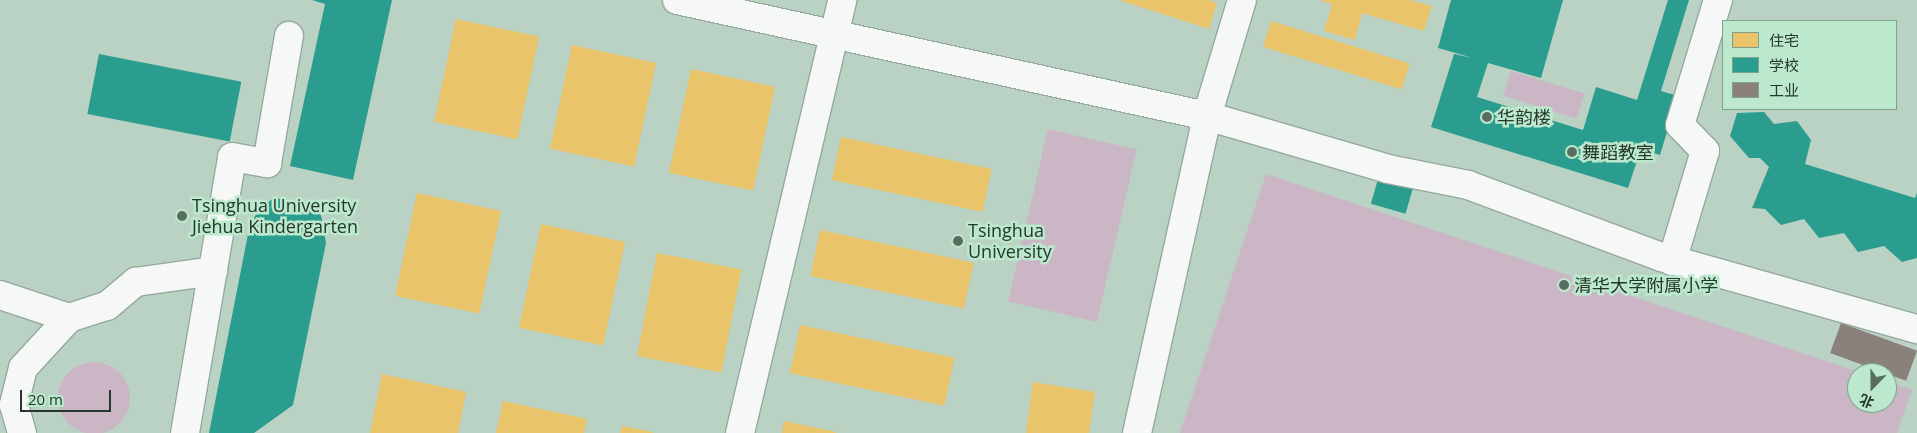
<!DOCTYPE html>
<html>
<head>
<meta charset="utf-8">
<style>
  body { margin:0 }
  #map { position:relative; width:1917px; height:433px; overflow:hidden; background:#bad2c3; font-family:"Open Sans","Noto Sans SC",sans-serif }
  div>[style] { position:absolute }
  .green>* { inset:0; background:#cbb6c6; transform-origin:0 0 }
  .round { border-radius:50% }
  .homes>* { inset:0; background:#e9c46a; transform-origin:0 0 }
  .schools>* { inset:0; background:#2a9d8f; transform-origin:0 0 }
  .industry>* { inset:0; background:#8a817c; transform-origin:0 0 }
  .roads { filter:drop-shadow(1px 0 #95a89c) drop-shadow(-1px 0 #95a89c) drop-shadow(0 1px #95a89c) drop-shadow(0 -1px #95a89c) }
  .minor>* { height:28px; margin:-14px; padding:0 14px; transform-origin:14px; border-radius:14px; background:#f5f8f6 }
  .dots>* { width:14px; height:14px; translate:-50% -50%; box-sizing:border-box; border:2px solid #bce9cd; border-radius:50% }
  span { translate:-50% -50%; white-space:nowrap; text-align:center; line-height:1.15; -webkit-text-stroke:5px #bce9cd; paint-order:stroke }
  .poi-label { font-size:18px; color:#26372c }
  .left { translate:0 -50%; text-align:left }
  .legend { position:absolute; left:1722px; top:20px; width:175px; height:90px; box-sizing:border-box; background:#bce9cd; border:1px solid #80a28d; margin:0; padding:6px 9px; list-style:none; font-size:15px; color:#26372c }
  .legend li { display:flex; align-items:center; gap:10px; height:25px }
  .legend b { width:25px; border:1px solid #80a28d }
  .north { position:absolute; left:1847px; top:363px; width:50px; height:50px; box-sizing:border-box; background:#bce9cd; border:1px solid #80a28d; border-radius:50%; rotate:202deg; font-size:14px; font-weight:700; line-height:20px; text-align:center; color:#26372c }
  .north::after { content:''; display:block; margin:auto; width:18px; height:22px; background:#5a6d61; clip-path:polygon(50% 0,100% 100%,50% 72%,0 100%) }
  .scale { position:absolute; left:20px; top:390px; width:91px; height:22px; box-sizing:border-box; border:2px solid #26372c; border-top:0; padding-left:6px; font-size:15px; line-height:18px; white-space:nowrap; color:#26372c; -webkit-text-stroke:4px #bce9cd; paint-order:stroke }
</style>
</head>
<body>
<div id="map">
  <div class="green">
    <div style="left:1511px;top:71px;width:77px;height:26px;rotate:17deg"></div>
    <div style="left:1048px;top:129px;width:91px;height:177px;rotate:13deg"></div>
    <div style="clip-path:polygon(1266px 174px,1862px 373px,1857px 373px,1857px 403px,1887px 403px,1887px 381px,1912px 390px,1897px 433px,1180px 433px)"></div>
    <div class="round" style="left:58px;top:362px;width:72px;height:72px"></div>
  </div>
  <div class="homes">
    <div style="clip-path:polygon(1119px 0,1208px 0,1217px 3px,1209px 29px)"></div>
    <div style="clip-path:polygon(1319px 0,1410px 0,1432px 6px,1424px 31px,1362px 13px,1355px 40px,1324px 31px,1332px 4px)"></div>
    <div style="left:456px;top:19px;width:85px;height:105px;rotate:12deg"></div>
    <div style="left:1271px;top:21px;width:145px;height:27px;rotate:17deg"></div>
    <div style="left:572px;top:45px;width:86px;height:106px;rotate:12deg"></div>
    <div style="left:691px;top:69px;width:86px;height:106px;rotate:12deg"></div>
    <div style="left:841px;top:137px;width:154px;height:44px;rotate:12deg"></div>
    <div style="left:417px;top:193px;width:86px;height:105px;rotate:12deg"></div>
    <div style="left:541px;top:224px;width:86px;height:106px;rotate:12deg"></div>
    <div style="left:820px;top:230px;width:157px;height:47px;rotate:12deg"></div>
    <div style="left:657px;top:253px;width:86px;height:105px;rotate:11deg"></div>
    <div style="left:800px;top:325px;width:158px;height:49px;rotate:12deg"></div>
    <div style="clip-path:polygon(382px 374px,466px 392px,458px 433px,370px 433px)"></div>
    <div style="clip-path:polygon(1033px 382px,1095px 392px,1089px 433px,1026px 433px)"></div>
    <div style="clip-path:polygon(503px 401px,587px 419px,584px 433px,496px 433px)"></div>
    <div style="clip-path:polygon(784px 421px,836px 432px,836px 433px,782px 433px)"></div>
    <div style="clip-path:polygon(622px 426px,653px 432px,653px 433px,620px 433px)"></div>
  </div>
  <div class="schools">
    <div style="clip-path:polygon(312px 0,392px 0,353px 180px,290px 166px,325px 4px)"></div>
    <div style="clip-path:polygon(1451px 0,1563px 0,1541px 78px,1488px 63px,1477px 97px,1583px 130px,1596px 87px,1637px 100px,1668px 0,1689px 0,1661px 91px,1678px 96px,1660px 155px,1641px 149px,1628px 188px,1431px 127px,1454px 54px,1473px 58px,1438px 48px)"></div>
    <div style="left:99px;top:54px;width:145px;height:61px;rotate:11deg"></div>
    <div style="clip-path:polygon(1764px 112px,1774px 124px,1797px 121px,1811px 140px,1805px 164px,1915px 198px,1917px 193px,1917px 258px,1902px 262px,1884px 246px,1858px 252px,1844px 233px,1819px 238px,1804px 219px,1781px 225px,1765px 209px,1752px 208px,1769px 167px,1760px 158px,1749px 158px,1730px 136px,1737px 113px)"></div>
    <div style="left:1380px;top:172px;width:36px;height:33px;rotate:16deg"></div>
    <div style="clip-path:polygon(274px 198px,303px 202px,321px 215px,326px 243px,293px 405px,254px 433px,209px 433px,250px 224px,261px 207px)"></div>
  </div>
  <div class="industry">
    <div style="left:1841px;top:323px;width:81px;height:32px;rotate:20deg"></div>
  </div>
  <div class="roads">
    <div class="minor">
      <div style="left:677px;top:0;width:543px;rotate:12.35deg"></div>
      <div style="left:1207px;top:116px;width:189px;rotate:16.3deg"></div>
      <div style="left:1388px;top:169px;width:82px;rotate:11.3deg"></div>
      <div style="left:1468px;top:185px;width:207px;rotate:20.4deg"></div>
      <div style="left:1662px;top:257px;width:265px;rotate:15.8deg"></div>
      <div style="left:1672px;top:261px;width:115px;rotate:-73.3deg"></div>
      <div style="left:1705px;top:151px;width:36px;rotate:-134deg"></div>
      <div style="left:1680px;top:125px;width:131px;rotate:-73.1deg"></div>
      <div style="left:0;top:295px;width:73px;rotate:18.4deg"></div>
      <div style="left:69px;top:318px;width:68px;rotate:132.6deg"></div>
      <div style="left:23px;top:368px;width:38px;rotate:104deg"></div>
      <div style="left:14px;top:405px;width:29px;rotate:74deg"></div>
      <div style="left:69px;top:318px;width:40px;rotate:-18deg"></div>
      <div style="left:107px;top:306px;width:38px;rotate:-40deg"></div>
      <div style="left:136px;top:282px;width:78px;rotate:-8.1deg"></div>
      <div style="left:185px;top:433px;width:280px;rotate:-80.3deg"></div>
      <div style="left:232px;top:157px;width:36px;rotate:10deg"></div>
      <div style="left:267px;top:163px;width:129px;rotate:-80.2deg"></div>
      <div style="left:740px;top:433px;width:445px;rotate:-76.7deg"></div>
      <div style="left:1137px;top:433px;width:325px;rotate:-77.5deg"></div>
      <div style="left:1207px;top:116px;width:121px;rotate:-73.2deg"></div>
    </div>
  </div>
  <div class="dots">
    <div style="left:1487px;top:117px;background:#5a6d61"></div>
    <div style="left:1572px;top:152px;background:#5a6d61"></div>
    <div style="left:182px;top:216px;background:#5a6d61"></div>
    <div style="left:958px;top:241px;background:#5a6d61"></div>
    <div style="left:1564px;top:285px;background:#5a6d61"></div>
  </div>
  <div class="poi-label">
    <span class="left" style="left:1497px;top:117px">华韵楼</span>
    <span class="left" style="left:1582px;top:152px">舞蹈教室</span>
    <span class="left" style="left:192px;top:216px">Tsinghua University<br>Jiehua Kindergarten</span>
    <span class="left" style="left:968px;top:241px">Tsinghua<br>University</span>
    <span class="left" style="left:1574px;top:285px">清华大学附属小学</span>
  </div>
  <ul class="legend">
  <li><b style="height:14px;background:#e9c46a"></b>住宅</li>
  <li><b style="height:14px;background:#2a9d8f"></b>学校</li>
  <li><b style="height:14px;background:#8a817c"></b>工业</li>
  </ul>
  <div class="north">北</div>
  <div class="scale">20 m</div>
</div>
</body>
</html>
